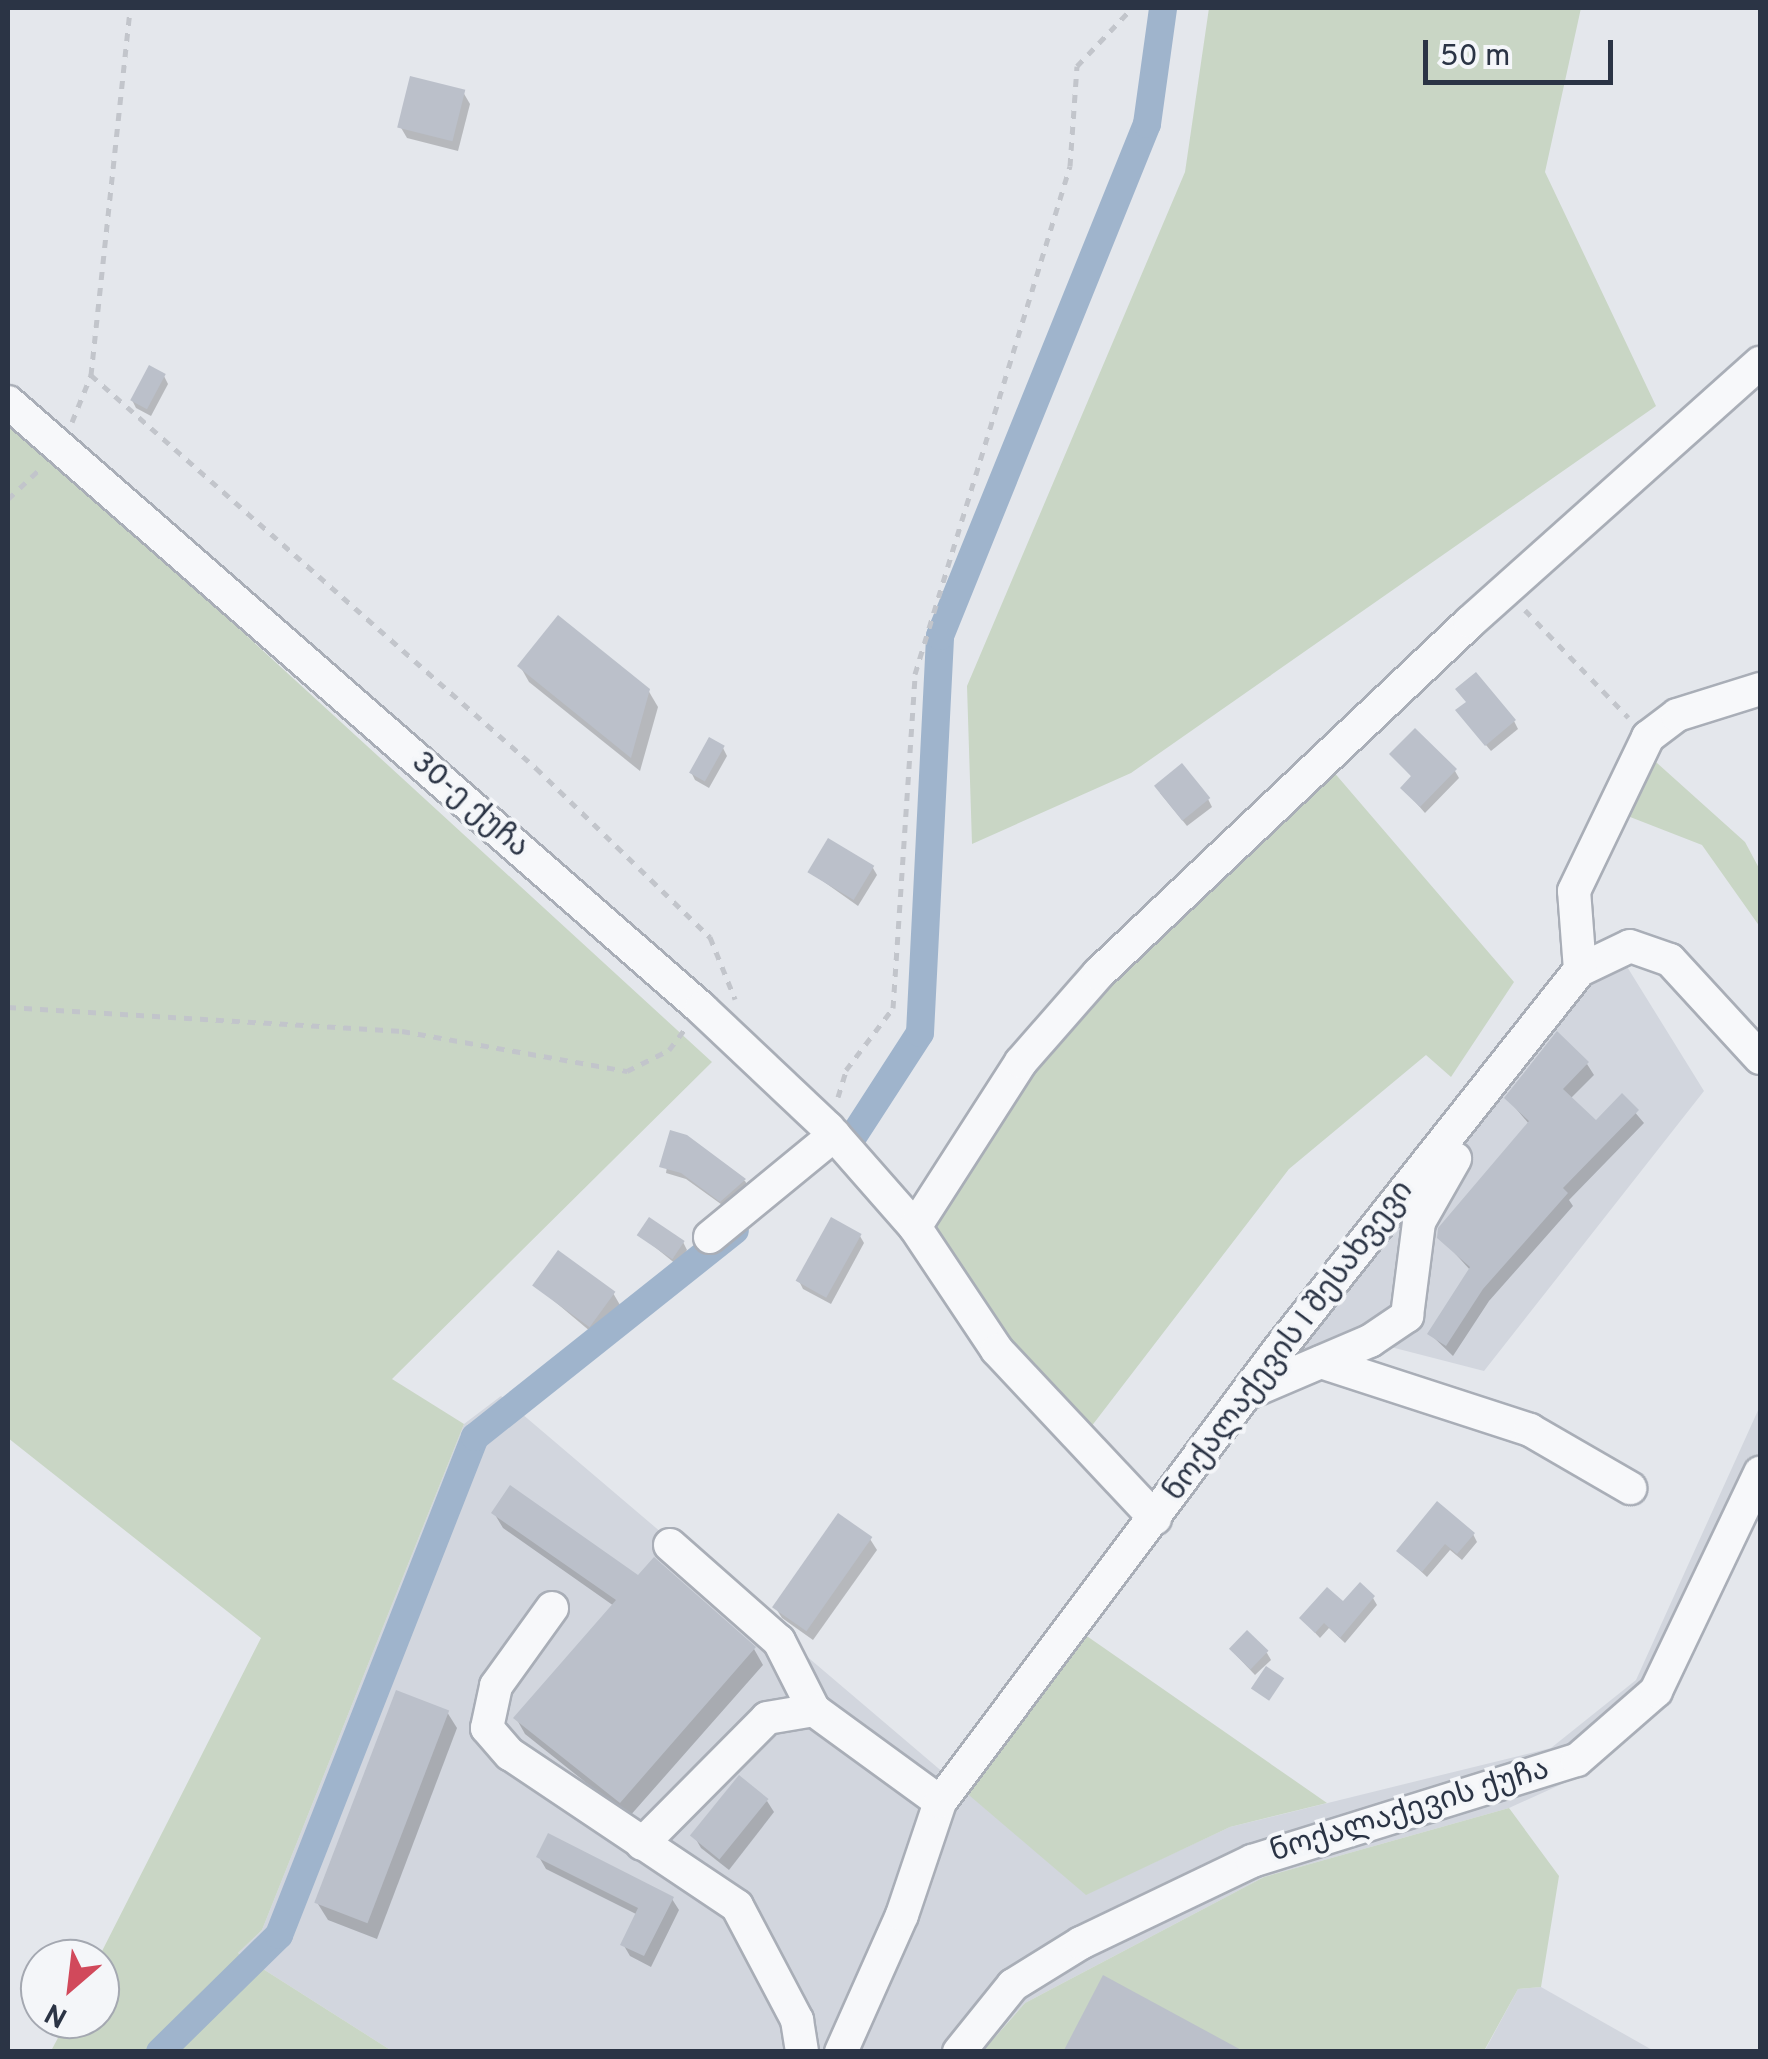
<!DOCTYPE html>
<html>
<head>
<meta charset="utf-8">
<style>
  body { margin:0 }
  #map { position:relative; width:1768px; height:2059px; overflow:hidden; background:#e4e7ec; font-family:Overpass,"Noto Sans Georgian",sans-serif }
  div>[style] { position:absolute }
  .built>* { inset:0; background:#d2d6de }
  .green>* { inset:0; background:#c9d6c5 }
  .shadow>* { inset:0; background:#0003 }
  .canal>* { height:28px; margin:-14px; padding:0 14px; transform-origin:14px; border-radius:14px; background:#9fb4cc }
  .building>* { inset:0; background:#bbc0ca; transform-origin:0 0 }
  .path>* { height:5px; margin-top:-2.5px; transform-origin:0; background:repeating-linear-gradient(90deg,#c2c5cb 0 8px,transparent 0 16px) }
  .roads { filter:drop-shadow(2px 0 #a9aeb7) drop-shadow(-2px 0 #a9aeb7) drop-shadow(0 2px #a9aeb7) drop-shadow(0 -2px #a9aeb7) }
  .minor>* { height:32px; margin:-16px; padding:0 16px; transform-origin:16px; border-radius:16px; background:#f7f8fa }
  span { translate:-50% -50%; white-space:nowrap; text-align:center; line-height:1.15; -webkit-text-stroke:8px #f4f6f9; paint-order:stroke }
  .street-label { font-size:30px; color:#2b3445 }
  .frame { position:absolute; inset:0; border:10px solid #2b3445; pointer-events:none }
  .north { position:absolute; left:20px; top:1939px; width:100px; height:100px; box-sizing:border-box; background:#f4f6f9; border:2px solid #a4a8b1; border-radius:50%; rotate:208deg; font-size:28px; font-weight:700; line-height:40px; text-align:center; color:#2b3445 }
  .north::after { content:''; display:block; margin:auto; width:35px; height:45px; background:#d1495b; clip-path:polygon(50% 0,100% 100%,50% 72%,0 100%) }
  .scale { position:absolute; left:1423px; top:40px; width:190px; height:45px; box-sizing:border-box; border:5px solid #2b3445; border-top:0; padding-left:12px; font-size:30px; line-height:35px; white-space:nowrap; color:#2b3445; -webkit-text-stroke:8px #f4f6f9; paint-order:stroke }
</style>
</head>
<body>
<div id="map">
  <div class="built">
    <div style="clip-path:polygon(1621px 957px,1704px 1091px,1484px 1371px,1383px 1345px,1249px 1411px,1286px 1339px,1556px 973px)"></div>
    <div style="clip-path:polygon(501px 1396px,1086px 1894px,1230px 1827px,1551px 1748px,1636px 1680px,1760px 1406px,1760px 1514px,1672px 1696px,1584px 1774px,1509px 1808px,1264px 1877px,1025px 2003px,982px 2051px,392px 2051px,238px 1953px,262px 1930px,464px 1424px)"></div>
    <div style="clip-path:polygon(1541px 1987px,1654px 2051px,1484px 2052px,1518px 1989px)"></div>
  </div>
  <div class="green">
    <div style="clip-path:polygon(1209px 8px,1581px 8px,1545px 172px,1656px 406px,1131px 773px,972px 844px,967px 686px,1185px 172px)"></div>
    <div style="clip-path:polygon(8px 417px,712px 1062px,392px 1379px,464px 1424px,262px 1930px,238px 1953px,392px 2051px,51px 2051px,68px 2019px,100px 2019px,98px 1959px,261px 1638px,8px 1438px)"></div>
    <div style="clip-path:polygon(1647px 754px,1745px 842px,1760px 870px,1760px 927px,1702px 845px,1625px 815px)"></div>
    <div style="clip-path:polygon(1332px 770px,1514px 982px,1451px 1077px,1426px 1055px,1289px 1169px,1084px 1436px,994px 1342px,932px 1231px,1034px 1063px,1183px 902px)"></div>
    <div style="clip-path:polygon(1081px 1632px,1327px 1803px,1230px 1827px,1086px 1895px,963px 1790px)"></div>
    <div style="clip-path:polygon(1509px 1808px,1559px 1876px,1541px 1987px,1518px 1989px,1484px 2051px,982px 2052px,1025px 2003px,1264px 1877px)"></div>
  </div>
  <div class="shadow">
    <div style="clip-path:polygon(463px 92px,470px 104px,458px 151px,407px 138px,400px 126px)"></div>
    <div style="clip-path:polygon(164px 376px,168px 384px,151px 416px,136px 408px,132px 400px)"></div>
    <div style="clip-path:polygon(520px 666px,648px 690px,658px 707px,640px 771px,529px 682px)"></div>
    <div style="clip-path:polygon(1463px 718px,1514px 721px,1518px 729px,1491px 751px)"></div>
    <div style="clip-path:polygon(723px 748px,727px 756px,709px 788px,695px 780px,691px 772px)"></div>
    <div style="clip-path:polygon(1392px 755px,1455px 771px,1459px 778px,1425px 813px,1403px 788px,1413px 778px)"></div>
    <div style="clip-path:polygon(1160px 793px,1208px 799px,1212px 807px,1187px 826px)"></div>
    <div style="clip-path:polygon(873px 868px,877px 875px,858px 906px,810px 872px)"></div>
    <div style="clip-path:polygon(1587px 1064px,1594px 1075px,1570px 1099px,1596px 1124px,1622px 1097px,1644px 1123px,1569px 1200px,1573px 1206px,1489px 1301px,1453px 1356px,1430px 1334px,1471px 1271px,1440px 1237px,1529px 1124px,1507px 1098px)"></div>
    <div style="clip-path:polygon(672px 1134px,745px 1181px,748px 1186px,725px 1207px,686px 1179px,666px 1173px)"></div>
    <div style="clip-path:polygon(640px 1235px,683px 1242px,687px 1250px,677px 1265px)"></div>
    <div style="clip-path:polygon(860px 1236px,864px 1243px,831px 1304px,803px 1289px,799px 1281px)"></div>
    <div style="clip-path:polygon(535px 1285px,613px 1293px,620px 1305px,597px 1337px)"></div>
    <div style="clip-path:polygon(494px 1513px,639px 1578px,754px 1649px,763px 1665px,629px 1817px,525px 1734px,516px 1718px,614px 1606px,503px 1528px)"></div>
    <div style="clip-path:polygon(1473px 1534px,1477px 1542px,1462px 1560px,1450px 1550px,1427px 1577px,1399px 1551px)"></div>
    <div style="clip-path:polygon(870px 1539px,877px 1550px,813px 1640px,782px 1618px,775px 1607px)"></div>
    <div style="clip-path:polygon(1373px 1598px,1377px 1605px,1345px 1643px,1329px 1628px,1320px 1638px,1302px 1619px)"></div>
    <div style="clip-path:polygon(1267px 1653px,1271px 1660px,1255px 1675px,1236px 1655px)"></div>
    <div style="clip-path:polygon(447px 1712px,457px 1728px,377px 1939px,328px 1920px,318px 1904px)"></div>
    <div style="clip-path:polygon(767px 1801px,774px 1812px,729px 1870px,701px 1848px,694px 1836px)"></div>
    <div style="clip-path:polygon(539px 1857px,672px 1899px,679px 1910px,651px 1967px,630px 1956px,623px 1944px,638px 1915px,546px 1869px)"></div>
  </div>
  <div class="canal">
    <div style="left:854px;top:1135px;width:121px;rotate:-57.1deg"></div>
    <div style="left:920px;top:1033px;width:398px;rotate:-87.1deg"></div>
    <div style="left:940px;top:636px;width:552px;rotate:-67.99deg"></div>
    <div style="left:1147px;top:124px;width:117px;rotate:-82.1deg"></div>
    <div style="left:160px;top:2052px;width:167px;rotate:-44.5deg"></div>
    <div style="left:279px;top:1935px;width:535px;rotate:-68.52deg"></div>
    <div style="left:475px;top:1437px;width:332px;rotate:-38.5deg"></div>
  </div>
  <div class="building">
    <div style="left:410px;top:76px;width:57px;height:53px;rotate:14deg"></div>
    <div style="left:149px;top:365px;width:19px;height:40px;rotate:28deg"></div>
    <div style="clip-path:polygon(558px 615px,650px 689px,631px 758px,517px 666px)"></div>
    <div style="clip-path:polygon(1476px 672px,1516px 720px,1485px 746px,1455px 710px,1466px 702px,1455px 689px)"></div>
    <div style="clip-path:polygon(1415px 728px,1457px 769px,1420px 807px,1400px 788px,1411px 776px,1389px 754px)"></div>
    <div style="left:709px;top:737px;width:18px;height:41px;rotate:29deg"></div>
    <div style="left:1182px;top:763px;width:45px;height:36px;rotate:51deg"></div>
    <div style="left:828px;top:838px;width:54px;height:40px;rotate:31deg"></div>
    <div style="clip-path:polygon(1557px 1031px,1589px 1062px,1563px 1089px,1596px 1120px,1622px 1093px,1639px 1110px,1563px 1188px,1568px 1193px,1483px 1289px,1446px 1346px,1427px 1334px,1470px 1267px,1437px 1238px,1438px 1228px,1529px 1121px,1504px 1098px)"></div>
    <div style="clip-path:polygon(670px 1130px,687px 1135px,746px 1179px,720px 1202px,681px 1173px,659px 1167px)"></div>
    <div style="left:649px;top:1217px;width:43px;height:22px;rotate:34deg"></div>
    <div style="left:831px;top:1217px;width:35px;height:73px;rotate:29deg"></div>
    <div style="left:558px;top:1250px;width:71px;height:44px;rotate:36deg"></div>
    <div style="clip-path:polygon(510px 1485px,638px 1575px,654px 1557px,756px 1647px,620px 1803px,513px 1718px,616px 1600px,491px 1513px)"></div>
    <div style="clip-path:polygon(1437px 1501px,1475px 1533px,1457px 1554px,1445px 1544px,1422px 1572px,1396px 1551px)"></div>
    <div style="left:838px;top:1513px;width:42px;height:115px;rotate:35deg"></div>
    <div style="clip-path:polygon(1360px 1582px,1375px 1596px,1340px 1638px,1324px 1623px,1315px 1633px,1299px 1618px,1327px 1587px,1343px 1601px)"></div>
    <div style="left:1247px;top:1630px;width:30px;height:26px;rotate:44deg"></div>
    <div style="left:1266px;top:1666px;width:22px;height:27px;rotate:34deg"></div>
    <div style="left:396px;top:1690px;width:57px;height:228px;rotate:21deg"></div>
    <div style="left:739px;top:1775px;width:38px;height:78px;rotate:39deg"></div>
    <div style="clip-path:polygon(548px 1833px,674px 1897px,644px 1956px,620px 1945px,638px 1908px,536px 1857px)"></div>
    <div style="clip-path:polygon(1103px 1975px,1245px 2052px,1063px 2052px)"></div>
  </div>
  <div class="path">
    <div style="left:91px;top:375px;width:369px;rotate:-83.9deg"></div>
    <div style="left:72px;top:422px;width:51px;rotate:-68deg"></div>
    <div style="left:91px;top:375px;width:594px;rotate:41.45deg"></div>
    <div style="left:536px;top:768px;width:243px;rotate:44.2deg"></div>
    <div style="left:710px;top:937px;width:67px;rotate:68deg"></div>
    <div style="left:8px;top:499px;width:47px;rotate:-43.3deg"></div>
    <div style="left:1525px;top:610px;width:149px;rotate:46.1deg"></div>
    <div style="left:8px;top:1007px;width:395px;rotate:3.5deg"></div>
    <div style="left:402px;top:1031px;width:229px;rotate:10.1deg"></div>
    <div style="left:627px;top:1071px;width:47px;rotate:-26.6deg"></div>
    <div style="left:669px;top:1050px;width:26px;rotate:-53deg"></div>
    <div style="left:838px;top:1097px;width:28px;rotate:-73deg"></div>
    <div style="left:846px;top:1070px;width:78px;rotate:-52.8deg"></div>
    <div style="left:893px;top:1008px;width:335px;rotate:-86.2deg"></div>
    <div style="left:915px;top:674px;width:531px;rotate:-73.03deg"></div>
    <div style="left:1070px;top:166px;width:100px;rotate:-86deg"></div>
    <div style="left:1077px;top:66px;width:80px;rotate:-46.5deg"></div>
  </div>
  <div class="roads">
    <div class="minor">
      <div style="left:8px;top:402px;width:921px;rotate:41.17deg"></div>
      <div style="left:701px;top:1008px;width:175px;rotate:43.4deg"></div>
      <div style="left:828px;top:1128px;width:132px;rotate:48.7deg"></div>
      <div style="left:915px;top:1227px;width:148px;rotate:56.3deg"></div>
      <div style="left:997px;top:1350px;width:231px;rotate:46.8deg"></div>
      <div style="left:1580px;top:970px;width:55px;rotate:-25.6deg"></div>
      <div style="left:1630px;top:946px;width:42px;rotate:19.3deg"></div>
      <div style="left:1670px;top:960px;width:133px;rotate:47.4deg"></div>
      <div style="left:915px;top:1227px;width:196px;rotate:-57.3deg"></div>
      <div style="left:1021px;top:1062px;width:117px;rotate:-48.8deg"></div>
      <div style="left:1098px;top:974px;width:512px;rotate:-43.42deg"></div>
      <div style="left:1470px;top:622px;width:389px;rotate:-41.8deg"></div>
      <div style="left:710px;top:1237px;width:161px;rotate:-39.4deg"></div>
      <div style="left:1321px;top:1362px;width:220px;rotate:18deg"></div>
      <div style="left:1530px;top:1430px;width:116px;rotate:30.1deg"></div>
      <div style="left:1248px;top:1393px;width:133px;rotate:-23.1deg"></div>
      <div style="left:1370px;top:1341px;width:45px;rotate:-34deg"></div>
      <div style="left:1407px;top:1316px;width:95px;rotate:-82.7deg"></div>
      <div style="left:1419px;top:1222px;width:73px;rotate:-60.3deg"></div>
      <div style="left:670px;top:1545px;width:145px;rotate:41.4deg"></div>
      <div style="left:779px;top:1641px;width:77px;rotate:63.1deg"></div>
      <div style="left:552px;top:1608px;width:96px;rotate:125.7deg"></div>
      <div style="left:496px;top:1686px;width:43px;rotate:102.1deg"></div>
      <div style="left:487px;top:1728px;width:35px;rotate:49deg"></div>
      <div style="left:510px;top:1754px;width:273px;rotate:33.8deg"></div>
      <div style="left:737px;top:1906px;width:129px;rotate:62.2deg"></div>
      <div style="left:797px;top:2020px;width:32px;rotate:81deg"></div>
      <div style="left:642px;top:1844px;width:177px;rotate:-45.2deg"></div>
      <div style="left:767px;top:1718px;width:48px;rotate:-9.7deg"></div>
      <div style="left:814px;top:1710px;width:156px;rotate:36.1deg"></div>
      <div style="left:841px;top:2052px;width:150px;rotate:-66deg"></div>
      <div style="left:902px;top:1915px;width:119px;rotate:-71.4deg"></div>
      <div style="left:940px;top:1802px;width:562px;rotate:-53.17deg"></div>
      <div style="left:1277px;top:1352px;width:488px;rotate:-51.6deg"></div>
      <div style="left:1580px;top:970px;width:79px;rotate:-94.3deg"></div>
      <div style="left:1574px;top:891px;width:171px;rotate:-64.3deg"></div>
      <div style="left:1648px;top:737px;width:36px;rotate:-37deg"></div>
      <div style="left:1677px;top:715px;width:87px;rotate:-17.4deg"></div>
      <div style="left:959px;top:2052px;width:86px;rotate:-51.1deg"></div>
      <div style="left:1013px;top:1985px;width:80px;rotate:-31.7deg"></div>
      <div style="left:1081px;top:1943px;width:190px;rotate:-25.6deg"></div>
      <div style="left:1252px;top:1861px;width:340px;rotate:-17.3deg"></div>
      <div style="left:1577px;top:1760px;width:105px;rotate:-41.1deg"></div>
      <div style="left:1656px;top:1691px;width:242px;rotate:-64.5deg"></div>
    </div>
  </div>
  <div class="street-label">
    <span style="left:469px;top:806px;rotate:41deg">30-ე ქუჩა</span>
    <span style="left:1290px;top:1342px;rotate:-53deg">ნოქალაქევის I შესახვევი</span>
    <span style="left:1410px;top:1812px;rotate:-17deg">ნოქალაქევის ქუჩა</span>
  </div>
  <div class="frame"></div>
  <div class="north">N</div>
  <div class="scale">50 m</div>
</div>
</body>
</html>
